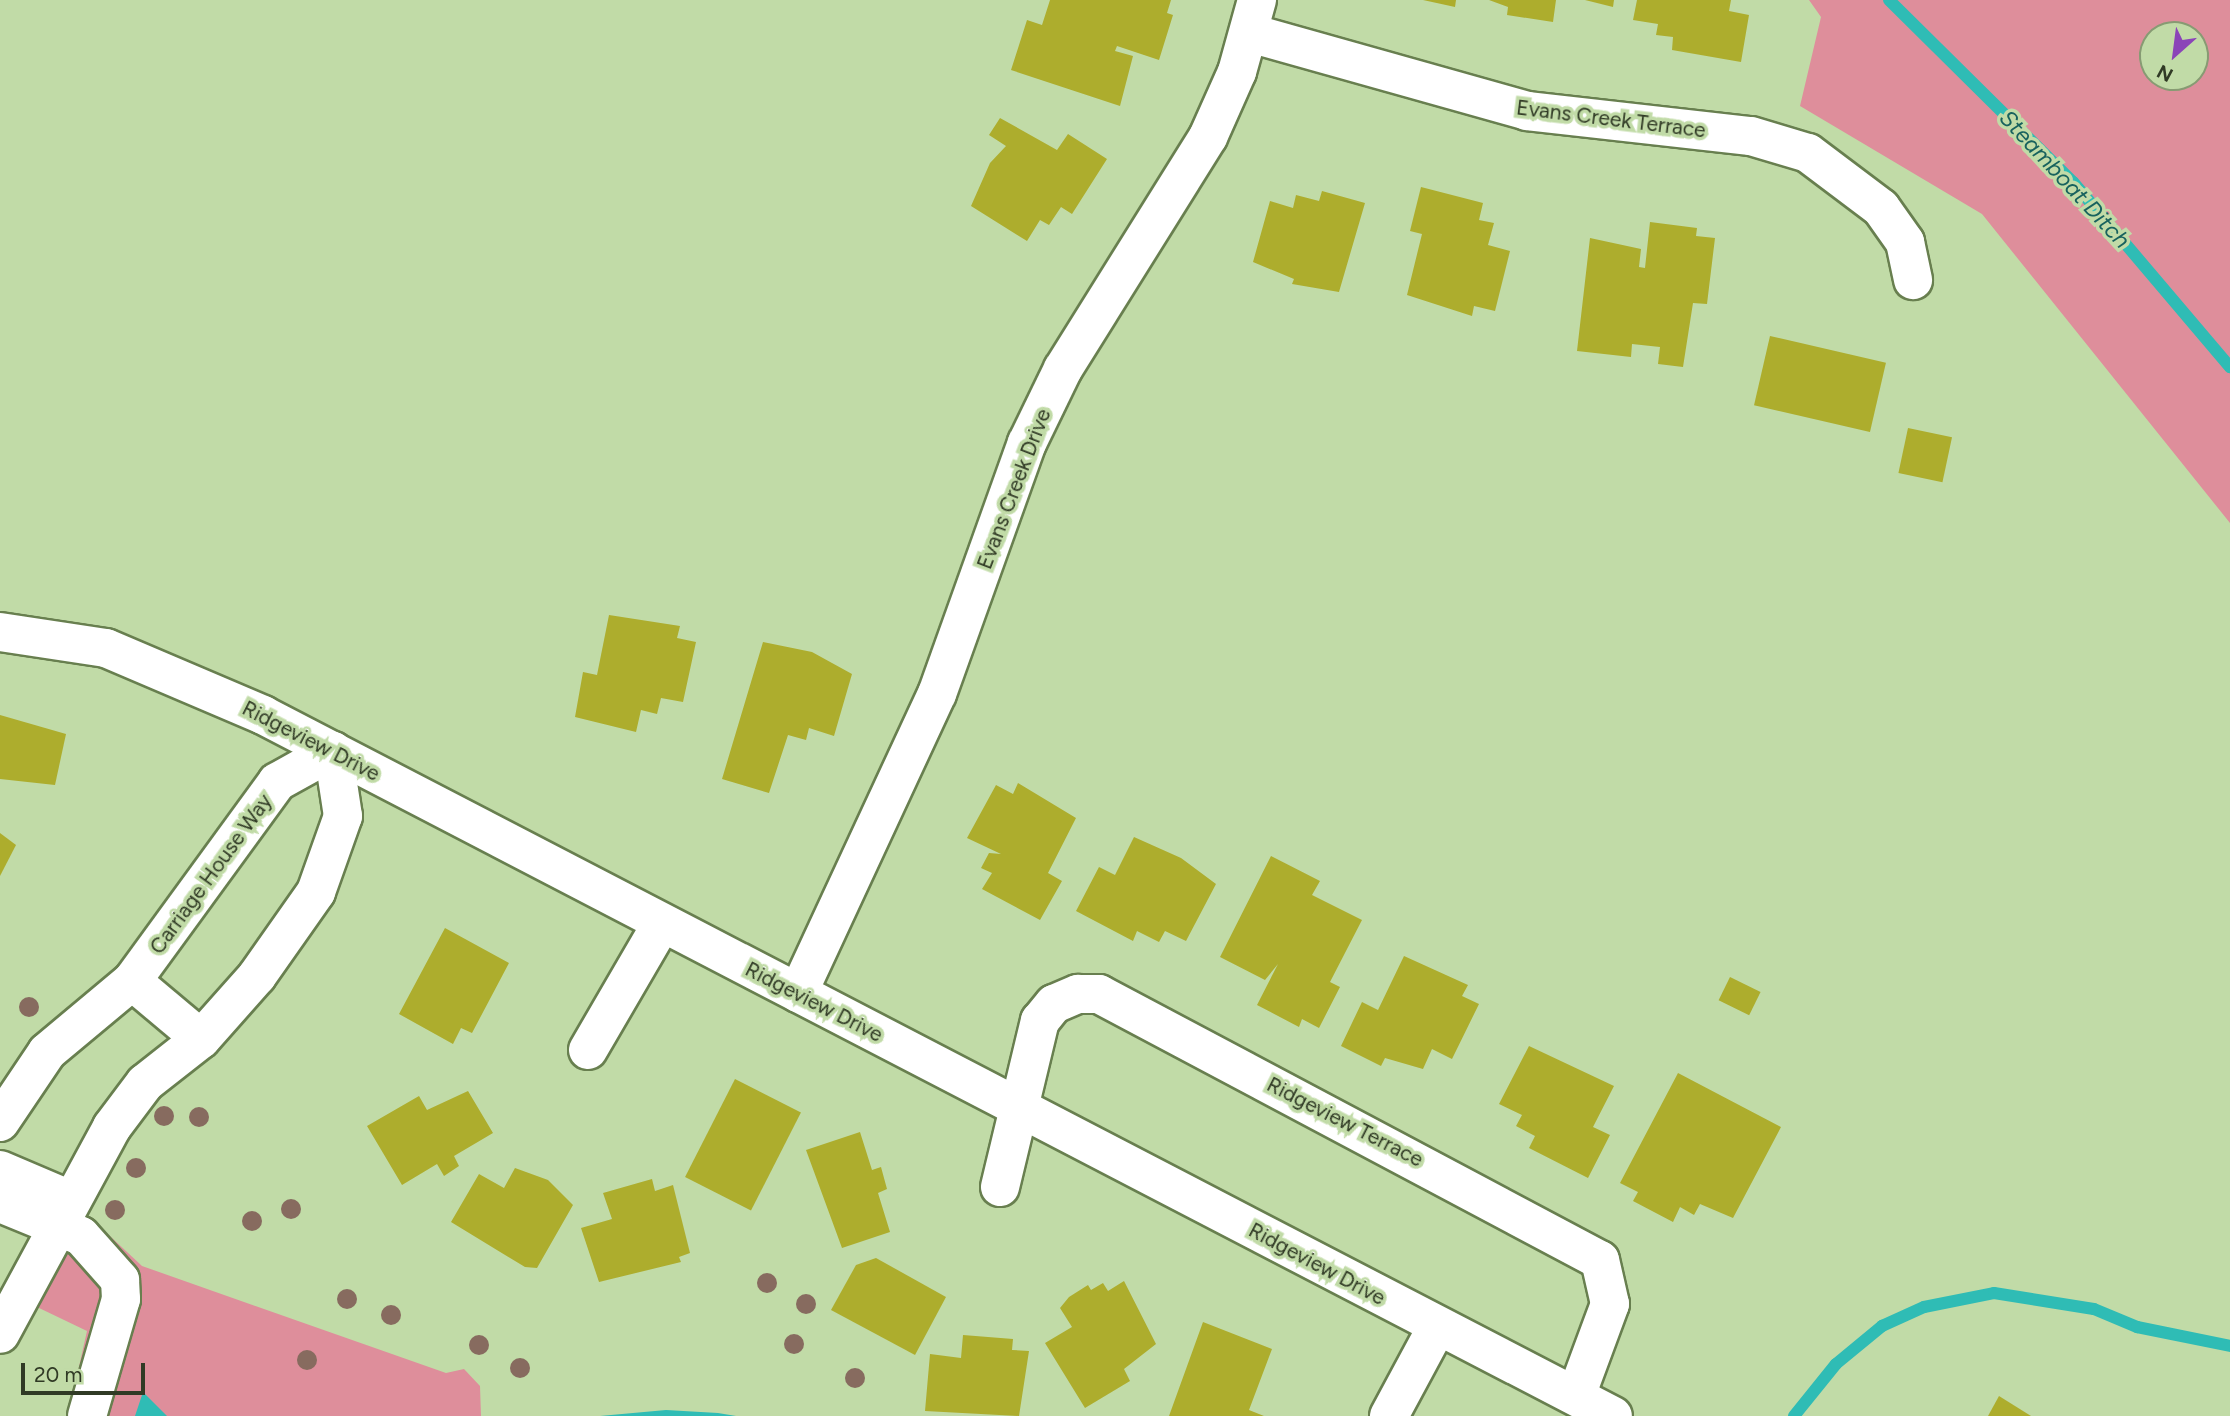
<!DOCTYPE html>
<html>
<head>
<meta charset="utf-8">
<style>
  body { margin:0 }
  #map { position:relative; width:2230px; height:1416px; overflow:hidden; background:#c1dba7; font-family:Figtree,sans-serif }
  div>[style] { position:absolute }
  .green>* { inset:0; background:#de8e9b }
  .water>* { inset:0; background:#2fbcb5 }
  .stream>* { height:12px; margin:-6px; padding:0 6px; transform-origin:6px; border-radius:6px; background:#2fbcb5 }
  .building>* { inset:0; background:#adad2d; transform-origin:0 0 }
  .roads { filter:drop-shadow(2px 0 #687f4f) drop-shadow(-2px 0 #687f4f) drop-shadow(0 2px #687f4f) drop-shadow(0 -2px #687f4f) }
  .minor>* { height:38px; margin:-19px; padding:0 19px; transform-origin:19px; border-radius:19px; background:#fff }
  .trees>* { width:20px; height:20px; margin:-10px; border-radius:50%; background:#876b5f }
  span { translate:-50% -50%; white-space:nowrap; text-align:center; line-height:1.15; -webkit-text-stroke:7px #c1dba7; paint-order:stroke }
  .street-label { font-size:21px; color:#303a25 }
  .water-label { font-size:23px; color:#18625e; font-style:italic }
  .north { position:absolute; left:2139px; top:21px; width:70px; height:70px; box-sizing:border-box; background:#c1dba7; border:2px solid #879b73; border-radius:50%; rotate:208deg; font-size:19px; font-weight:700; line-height:28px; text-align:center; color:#303a25 }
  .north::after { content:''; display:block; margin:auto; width:24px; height:32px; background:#8b44b8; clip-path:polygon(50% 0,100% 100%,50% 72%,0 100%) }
  .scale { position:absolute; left:21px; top:1363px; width:124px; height:32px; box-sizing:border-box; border:4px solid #303a25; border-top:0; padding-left:9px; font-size:21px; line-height:24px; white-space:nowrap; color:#303a25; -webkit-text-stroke:5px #c1dba7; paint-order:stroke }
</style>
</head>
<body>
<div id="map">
  <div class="green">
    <div style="clip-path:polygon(evenodd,1809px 0,2230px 0,2230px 523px,1982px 214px,1800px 106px,1821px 17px,1809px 0,2153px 35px,2195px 35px,2195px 77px,2153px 77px,2153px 35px)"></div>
    <div style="clip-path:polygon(83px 1211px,142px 1266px,446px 1373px,464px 1369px,480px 1386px,481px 1416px,68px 1416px,87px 1331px,37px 1307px)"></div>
  </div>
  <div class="water">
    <div style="clip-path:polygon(143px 1392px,167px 1416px,135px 1416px)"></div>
    <div style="clip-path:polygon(666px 1410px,718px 1413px,736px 1416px,600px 1416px)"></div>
  </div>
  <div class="stream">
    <div style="left:1889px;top:0;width:259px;rotate:44.7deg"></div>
    <div style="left:2073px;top:182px;width:243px;rotate:49.7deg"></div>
    <div style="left:1794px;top:1416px;width:67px;rotate:-51.1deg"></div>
    <div style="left:1836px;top:1364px;width:60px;rotate:-39.6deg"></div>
    <div style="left:1882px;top:1326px;width:46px;rotate:-24.3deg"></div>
    <div style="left:1924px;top:1307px;width:71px;rotate:-11.3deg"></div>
    <div style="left:1994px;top:1293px;width:101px;rotate:9.1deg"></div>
    <div style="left:2094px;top:1309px;width:47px;rotate:22.7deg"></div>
    <div style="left:2137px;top:1327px;width:95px;rotate:11.5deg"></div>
  </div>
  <div class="building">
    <div style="clip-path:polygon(1050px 0,1171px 0,1167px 13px,1173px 15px,1159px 60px,1117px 46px,1115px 51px,1133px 56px,1120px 106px,1011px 70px,1027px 20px,1042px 25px)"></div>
    <div style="clip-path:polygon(1423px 0,1456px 0,1455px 7px)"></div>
    <div style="clip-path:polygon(1489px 0,1556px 0,1553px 22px,1507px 15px,1508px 7px)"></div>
    <div style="clip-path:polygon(1585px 0,1614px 0,1613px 7px)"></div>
    <div style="clip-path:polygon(1637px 0,1731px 0,1729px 11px,1749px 15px,1741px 62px,1672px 50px,1673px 37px,1656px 35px,1658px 24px,1633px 20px)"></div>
    <div style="clip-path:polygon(1000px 118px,1057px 150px,1068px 134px,1107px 159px,1072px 214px,1061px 207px,1049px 225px,1040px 220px,1027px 241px,971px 206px,990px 163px,1006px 146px,989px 135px)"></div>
    <div style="clip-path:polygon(1421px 187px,1483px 203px,1479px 220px,1494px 223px,1488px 245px,1510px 251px,1495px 311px,1474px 306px,1472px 316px,1407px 295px,1422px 234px,1410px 231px)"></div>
    <div style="clip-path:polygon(1322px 191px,1365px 203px,1339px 292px,1292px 284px,1294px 279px,1253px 262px,1270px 201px,1293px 208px,1296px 195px,1319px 201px)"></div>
    <div style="clip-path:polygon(1650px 222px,1697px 228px,1696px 236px,1715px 238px,1707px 304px,1693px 303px,1683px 367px,1658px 364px,1660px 347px,1632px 344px,1631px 357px,1577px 351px,1590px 238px,1641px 249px,1639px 267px,1645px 268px)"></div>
    <div style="left:1770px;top:336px;width:119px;height:71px;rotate:13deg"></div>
    <div style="left:1908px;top:428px;width:45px;height:46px;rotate:12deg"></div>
    <div style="clip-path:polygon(609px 615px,680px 626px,677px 638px,696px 642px,683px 702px,661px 698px,657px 714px,641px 710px,636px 732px,575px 717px,583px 672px,597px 675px)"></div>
    <div style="clip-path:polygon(763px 642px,812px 652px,852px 674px,834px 736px,809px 728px,806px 740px,788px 735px,769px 793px,722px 779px)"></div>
    <div style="clip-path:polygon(0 715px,66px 734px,55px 785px,0 779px)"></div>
    <div style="clip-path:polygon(1018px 783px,1076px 818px,1048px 873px,1062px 881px,1040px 920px,982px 889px,992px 873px,981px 868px,989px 853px,1001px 854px,967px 838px,996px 785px,1013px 794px)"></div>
    <div style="clip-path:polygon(0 833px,16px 845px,0 876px)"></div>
    <div style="clip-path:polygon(1134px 837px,1181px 858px,1216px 884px,1186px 941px,1165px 931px,1159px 942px,1137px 931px,1133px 941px,1076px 911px,1099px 867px,1115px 875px)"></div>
    <div style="clip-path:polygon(1271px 856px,1320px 881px,1312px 895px,1362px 920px,1330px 982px,1340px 987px,1319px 1028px,1302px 1019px,1299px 1027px,1257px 1005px,1278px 964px,1265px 980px,1220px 957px)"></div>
    <div style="clip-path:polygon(445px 928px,509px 963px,472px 1033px,461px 1028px,453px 1044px,399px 1014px)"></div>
    <div style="clip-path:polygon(1404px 956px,1468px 985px,1462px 996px,1479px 1004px,1452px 1059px,1432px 1049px,1423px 1069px,1385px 1058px,1381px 1066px,1341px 1046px,1362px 1002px,1378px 1010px)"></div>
    <div style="left:1730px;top:977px;width:34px;height:26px;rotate:26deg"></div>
    <div style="clip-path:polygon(1529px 1046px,1614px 1086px,1593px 1127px,1610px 1135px,1588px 1178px,1529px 1148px,1535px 1136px,1516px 1126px,1522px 1115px,1499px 1104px)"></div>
    <div style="clip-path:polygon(1678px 1073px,1781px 1127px,1733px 1218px,1700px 1204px,1694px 1215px,1680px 1207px,1673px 1222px,1633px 1201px,1638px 1192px,1620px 1183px)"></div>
    <div style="left:735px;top:1079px;width:74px;height:110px;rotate:27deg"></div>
    <div style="clip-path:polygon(468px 1091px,493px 1133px,454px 1156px,459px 1166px,444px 1176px,437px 1164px,402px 1185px,367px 1126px,419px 1096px,427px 1110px)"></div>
    <div style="clip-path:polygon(860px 1132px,872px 1170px,881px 1167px,887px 1189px,878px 1193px,890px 1232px,842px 1248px,806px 1150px)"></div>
    <div style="clip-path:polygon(515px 1168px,548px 1180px,573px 1205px,537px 1268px,525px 1267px,451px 1222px,479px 1174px,504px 1188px)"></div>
    <div style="clip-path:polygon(652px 1179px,655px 1191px,673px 1185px,690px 1253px,679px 1257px,681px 1262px,599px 1282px,581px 1228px,612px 1219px,603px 1193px)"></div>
    <div style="clip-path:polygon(876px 1258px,946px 1297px,915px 1355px,831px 1310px,856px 1265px)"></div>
    <div style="clip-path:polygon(1124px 1281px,1156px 1344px,1124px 1369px,1130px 1381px,1085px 1408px,1045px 1343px,1072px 1327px,1060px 1308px,1069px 1297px,1088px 1285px,1091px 1290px,1103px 1283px,1108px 1291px)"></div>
    <div style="clip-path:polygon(1203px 1322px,1272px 1349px,1249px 1410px,1264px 1416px,1169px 1416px)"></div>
    <div style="clip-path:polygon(963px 1335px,1013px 1339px,1012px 1350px,1029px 1351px,1019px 1416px,925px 1411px,930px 1354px,961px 1358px)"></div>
    <div style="clip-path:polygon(1999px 1396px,2031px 1416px,1988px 1416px)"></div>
  </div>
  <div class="roads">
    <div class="minor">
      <div style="left:1250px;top:33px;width:288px;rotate:15.7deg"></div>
      <div style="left:1527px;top:111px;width:225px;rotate:6.4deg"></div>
      <div style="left:1751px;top:136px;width:59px;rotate:16.6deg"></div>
      <div style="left:1808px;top:153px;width:91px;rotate:37deg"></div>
      <div style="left:1881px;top:208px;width:42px;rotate:54.8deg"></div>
      <div style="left:1905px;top:242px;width:39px;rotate:78deg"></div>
      <div style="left:0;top:632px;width:107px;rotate:8.6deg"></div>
      <div style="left:106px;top:648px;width:171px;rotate:23.1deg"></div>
      <div style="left:263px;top:715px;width:1521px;rotate:27.44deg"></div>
      <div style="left:132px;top:981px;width:90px;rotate:40deg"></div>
      <div style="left:798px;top:993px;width:330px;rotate:-65.1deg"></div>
      <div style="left:937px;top:694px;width:267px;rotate:-70.3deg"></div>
      <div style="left:1027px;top:443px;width:82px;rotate:-64.1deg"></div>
      <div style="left:1063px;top:369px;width:274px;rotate:-58deg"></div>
      <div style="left:1208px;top:137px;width:71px;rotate:-66deg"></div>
      <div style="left:1237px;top:72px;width:75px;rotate:-74.5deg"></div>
      <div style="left:588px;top:1050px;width:147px;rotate:-59.8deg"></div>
      <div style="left:0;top:1122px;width:84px;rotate:-56.1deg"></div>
      <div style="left:47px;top:1052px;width:111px;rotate:-39.9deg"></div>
      <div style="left:132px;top:981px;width:246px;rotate:-53.9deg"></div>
      <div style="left:277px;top:782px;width:64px;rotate:-29deg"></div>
      <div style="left:333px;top:751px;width:66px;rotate:81.3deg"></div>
      <div style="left:343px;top:816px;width:81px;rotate:109.6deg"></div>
      <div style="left:316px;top:892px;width:103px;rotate:125.1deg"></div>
      <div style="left:257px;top:976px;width:84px;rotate:131.6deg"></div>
      <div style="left:201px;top:1039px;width:71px;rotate:141.8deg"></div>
      <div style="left:145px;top:1083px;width:55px;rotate:126.9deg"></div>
      <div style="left:112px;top:1127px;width:235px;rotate:118.4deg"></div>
      <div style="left:0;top:1170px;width:74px;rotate:23.1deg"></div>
      <div style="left:1000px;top:1187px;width:171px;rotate:-76.5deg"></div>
      <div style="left:1040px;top:1021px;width:22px;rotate:-51deg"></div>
      <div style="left:1054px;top:1004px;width:26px;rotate:-23deg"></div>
      <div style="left:1078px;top:994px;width:21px"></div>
      <div style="left:1099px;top:994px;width:567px;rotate:27.97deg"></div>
      <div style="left:1600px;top:1260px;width:45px;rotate:77.2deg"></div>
      <div style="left:1610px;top:1304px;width:98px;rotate:110.3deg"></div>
      <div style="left:0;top:1203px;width:87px;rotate:22.2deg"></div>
      <div style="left:81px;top:1236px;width:59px;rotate:48.4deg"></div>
      <div style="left:120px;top:1280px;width:19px;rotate:87deg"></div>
      <div style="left:121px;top:1299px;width:122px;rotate:106.2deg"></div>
      <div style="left:1389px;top:1416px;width:101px;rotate:-61.7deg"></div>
    </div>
  </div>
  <div class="trees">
    <div style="left:29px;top:1007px"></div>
    <div style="left:164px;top:1116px"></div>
    <div style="left:199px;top:1117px"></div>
    <div style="left:136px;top:1168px"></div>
    <div style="left:291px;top:1209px"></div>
    <div style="left:115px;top:1210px"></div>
    <div style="left:252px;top:1221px"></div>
    <div style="left:767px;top:1283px"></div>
    <div style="left:347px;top:1299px"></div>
    <div style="left:806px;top:1304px"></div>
    <div style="left:391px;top:1315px"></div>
    <div style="left:794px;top:1344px"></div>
    <div style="left:479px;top:1345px"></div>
    <div style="left:307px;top:1360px"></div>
    <div style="left:520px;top:1368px"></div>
    <div style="left:855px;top:1378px"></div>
  </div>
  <div class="street-label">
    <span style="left:1611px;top:119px;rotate:7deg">Evans Creek Terrace</span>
    <span style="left:1014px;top:489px;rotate:-69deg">Evans Creek Drive</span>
    <span style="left:311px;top:741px;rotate:27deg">Ridgeview Drive</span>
    <span style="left:211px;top:874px;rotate:-54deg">Carriage House Way</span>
    <span style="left:814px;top:1002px;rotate:27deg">Ridgeview Drive</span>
    <span style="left:1345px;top:1122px;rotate:27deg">Ridgeview Terrace</span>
    <span style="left:1317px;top:1264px;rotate:28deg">Ridgeview Drive</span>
  </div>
  <div class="water-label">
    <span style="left:2065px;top:179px;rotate:47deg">Steamboat Ditch</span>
  </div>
  <div class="north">N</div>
  <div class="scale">20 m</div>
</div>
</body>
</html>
